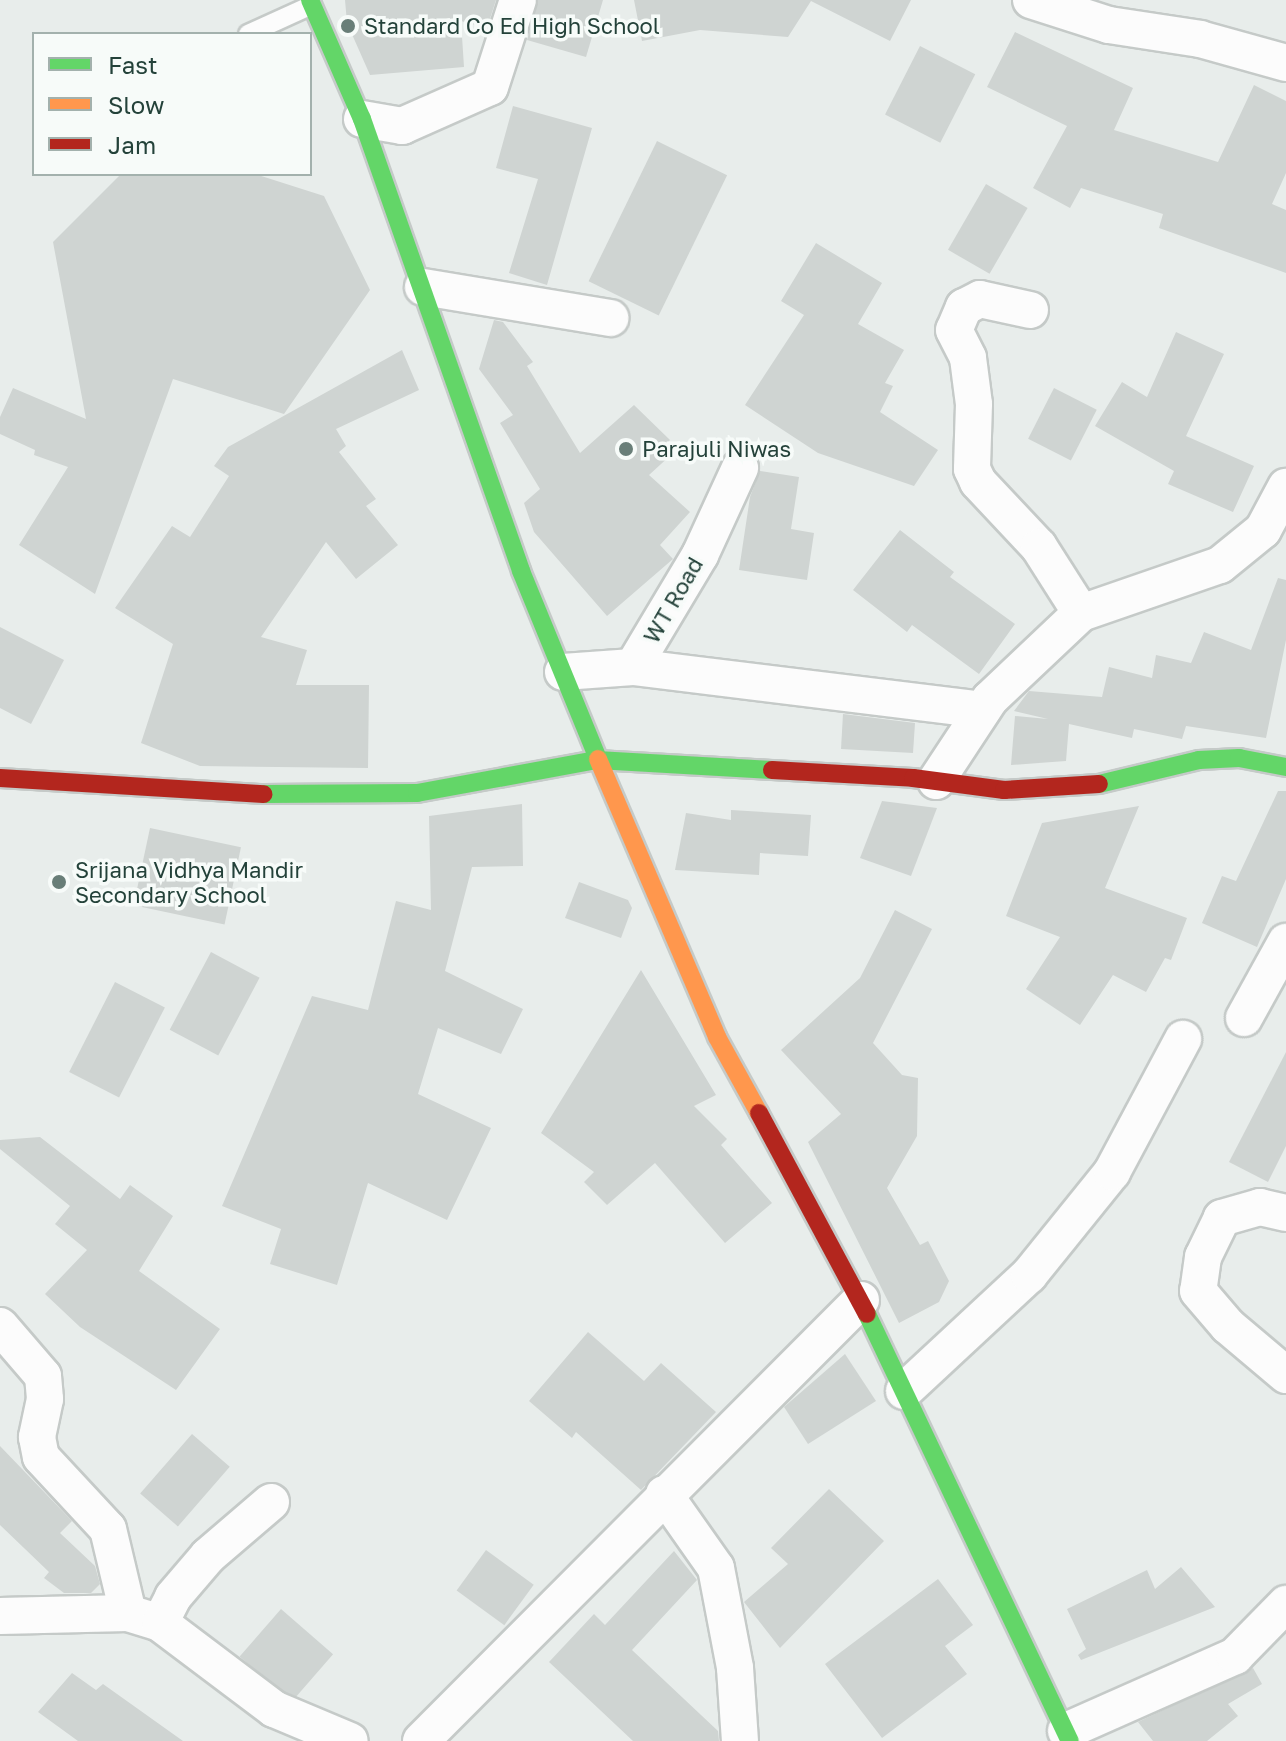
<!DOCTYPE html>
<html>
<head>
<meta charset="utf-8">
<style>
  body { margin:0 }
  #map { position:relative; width:1286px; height:1741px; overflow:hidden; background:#e8edeb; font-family:"Golos Text",sans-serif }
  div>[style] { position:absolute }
  .building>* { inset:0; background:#cfd4d2; transform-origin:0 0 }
  .roads { filter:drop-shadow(2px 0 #c5cac8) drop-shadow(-2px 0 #c5cac8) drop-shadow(0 2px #c5cac8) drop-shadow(0 -2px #c5cac8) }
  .lane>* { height:18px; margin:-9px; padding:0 9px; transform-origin:9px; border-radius:9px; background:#fcfcfc }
  .street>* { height:36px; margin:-18px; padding:0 18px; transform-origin:18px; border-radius:18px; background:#fcfcfc }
  .fast>* { height:18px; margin:-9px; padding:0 9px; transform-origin:9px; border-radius:9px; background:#63d668 }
  .slow>* { height:18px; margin:-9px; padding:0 9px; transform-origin:9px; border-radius:9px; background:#ff974d }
  .jam>* { height:18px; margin:-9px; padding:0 9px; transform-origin:9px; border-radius:9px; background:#b3261e }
  .dots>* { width:22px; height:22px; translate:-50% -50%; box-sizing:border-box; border:4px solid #f7fbf9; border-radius:50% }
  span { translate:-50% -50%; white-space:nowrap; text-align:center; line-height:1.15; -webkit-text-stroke:7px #f7fbf9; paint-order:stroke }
  .poi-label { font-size:22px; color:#24423a }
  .left { translate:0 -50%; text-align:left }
  .street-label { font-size:22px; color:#24423a }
  .legend { position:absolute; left:32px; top:32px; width:280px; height:144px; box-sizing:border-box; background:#f7fbf9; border:2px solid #a3b1ad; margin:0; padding:10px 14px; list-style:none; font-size:24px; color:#24423a }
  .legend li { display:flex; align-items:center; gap:16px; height:40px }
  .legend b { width:40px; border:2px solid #a3b1ad }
</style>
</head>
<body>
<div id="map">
  <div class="building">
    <div style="clip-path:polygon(345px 0,496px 0,487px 28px,461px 21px,464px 67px,370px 75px,347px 23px)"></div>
    <div style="clip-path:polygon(538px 0,603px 0,586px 57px,527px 40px)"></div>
    <div style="clip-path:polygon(634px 0,911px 0,890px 41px,811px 1px,788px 37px,700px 30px,642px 41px)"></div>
    <div style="clip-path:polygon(1015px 32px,1133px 88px,1114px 130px,1218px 162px,1254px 85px,1286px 101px,1286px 173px,1272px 204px,1286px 210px,1286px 273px,1159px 228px,1163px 214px,1081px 188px,1070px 208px,1033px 188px,1067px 126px,987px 87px)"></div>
    <div style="left:920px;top:46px;width:62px;height:77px;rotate:27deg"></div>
    <div style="clip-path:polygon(513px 106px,592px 128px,547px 285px,509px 273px,538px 179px,496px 168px)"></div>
    <div style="left:657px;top:141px;width:78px;height:156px;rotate:26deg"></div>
    <div style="clip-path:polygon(121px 174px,255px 174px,324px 196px,370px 290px,284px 414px,173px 379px,95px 594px,19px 545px,68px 467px,34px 455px,35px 450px,0 434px,0 417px,13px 388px,86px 419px,53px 242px)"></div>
    <div style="left:986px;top:184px;width:48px;height:76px;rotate:30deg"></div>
    <div style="clip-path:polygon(816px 243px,882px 283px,858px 324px,904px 350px,885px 383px,893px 386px,880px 412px,938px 450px,914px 486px,818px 453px,745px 405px,804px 315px,781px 301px)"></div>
    <div style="clip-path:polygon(494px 320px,503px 322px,533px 362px,527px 366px,580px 453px,634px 405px,670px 440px,665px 445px,672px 454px,649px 475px,690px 512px,660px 545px,673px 559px,607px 616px,534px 532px,524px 503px,540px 489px,500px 423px,513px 415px,479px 369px)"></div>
    <div style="clip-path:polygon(1176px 332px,1224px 354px,1186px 436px,1254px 466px,1233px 512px,1168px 484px,1174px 471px,1095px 426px,1122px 382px,1147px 397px)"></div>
    <div style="clip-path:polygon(402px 350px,419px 390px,336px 429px,346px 446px,339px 452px,376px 499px,366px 506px,398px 545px,356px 579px,326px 542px,261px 637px,307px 650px,296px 685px,369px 685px,368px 768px,200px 766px,141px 743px,173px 644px,115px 608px,172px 526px,190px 537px,229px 476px,214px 466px,228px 447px)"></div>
    <div style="left:1054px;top:388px;width:48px;height:57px;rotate:27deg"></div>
    <div style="clip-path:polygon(760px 471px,799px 477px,791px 529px,814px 533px,807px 580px,739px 570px,750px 497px)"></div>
    <div style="clip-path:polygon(900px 530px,954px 572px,950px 577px,1015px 624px,979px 674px,912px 625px,907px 632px,853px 590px)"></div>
    <div style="clip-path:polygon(1278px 578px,1286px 580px,1286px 640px,1266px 738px,1186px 726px,1182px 739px,1134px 729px,1132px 738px,1069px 724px,1066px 761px,1011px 765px,1015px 716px,1048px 719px,1014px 711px,1029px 691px,1102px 697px,1109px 667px,1152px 678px,1156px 655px,1191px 663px,1204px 632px,1251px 650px)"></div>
    <div style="clip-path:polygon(0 627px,64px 660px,31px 724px,0 708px)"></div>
    <div style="clip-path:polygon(843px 714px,915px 723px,913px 753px,841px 749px)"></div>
    <div style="clip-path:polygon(1278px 791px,1286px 791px,1286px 879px,1257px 947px,1202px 923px,1222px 876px,1236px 881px)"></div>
    <div style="clip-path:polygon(882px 801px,937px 808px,911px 876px,860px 858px)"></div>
    <div style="clip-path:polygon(522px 804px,523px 866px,472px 867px,445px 971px,523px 1009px,501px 1054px,438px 1028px,418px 1094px,491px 1128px,447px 1220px,368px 1183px,337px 1285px,270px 1264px,281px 1229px,222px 1206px,312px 996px,368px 1010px,396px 901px,431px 910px,429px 816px)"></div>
    <div style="clip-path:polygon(1139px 806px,1105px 888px,1187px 918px,1171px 960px,1165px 958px,1146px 992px,1113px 975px,1080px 1025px,1026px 989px,1060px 937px,1006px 916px,1042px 823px)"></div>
    <div style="clip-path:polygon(731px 810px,811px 815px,808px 856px,760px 853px,759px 875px,675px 870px,686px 813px,731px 820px)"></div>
    <div style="left:150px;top:828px;width:93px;height:79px;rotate:12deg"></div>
    <div style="clip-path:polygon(579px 882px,628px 900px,632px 908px,621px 938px,565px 918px)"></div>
    <div style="clip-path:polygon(895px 910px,932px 929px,873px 1043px,902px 1075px,918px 1078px,917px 1136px,887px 1188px,920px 1245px,928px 1241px,949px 1281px,939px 1302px,899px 1323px,808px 1142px,841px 1114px,781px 1050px,860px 978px)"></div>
    <div style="left:211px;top:952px;width:55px;height:88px;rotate:28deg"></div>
    <div style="clip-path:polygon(641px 970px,716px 1095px,694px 1106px,727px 1139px,721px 1145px,772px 1203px,725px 1243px,655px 1163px,607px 1205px,584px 1182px,594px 1172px,541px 1133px)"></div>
    <div style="left:115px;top:982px;width:56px;height:101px;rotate:27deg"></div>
    <div style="clip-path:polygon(1286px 1052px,1286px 1146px,1268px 1182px,1229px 1162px)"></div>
    <div style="clip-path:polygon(40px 1137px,120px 1199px,130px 1185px,173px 1216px,139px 1271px,220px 1329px,176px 1390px,80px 1327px,45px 1294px,87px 1250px,55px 1224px,70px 1206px,0 1149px,0 1140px)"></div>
    <div style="clip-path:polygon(588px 1332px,644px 1381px,661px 1363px,716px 1412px,641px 1490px,576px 1432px,572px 1438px,529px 1401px)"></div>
    <div style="clip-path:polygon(845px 1354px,876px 1401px,808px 1444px,784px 1407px)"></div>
    <div style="left:192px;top:1434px;width:50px;height:79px;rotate:41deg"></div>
    <div style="clip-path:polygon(0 1446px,72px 1521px,60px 1533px,95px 1566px,100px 1584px,91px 1593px,64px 1593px,44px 1578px,49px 1572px,0 1525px)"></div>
    <div style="clip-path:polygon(829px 1489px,884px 1541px,780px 1648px,744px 1602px,788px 1564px,771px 1548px)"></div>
    <div style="left:486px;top:1550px;width:59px;height:50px;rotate:36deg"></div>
    <div style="clip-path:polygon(674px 1551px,697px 1580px,632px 1650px,718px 1731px,719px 1741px,633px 1741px,549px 1662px,594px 1614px,605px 1625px)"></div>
    <div style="clip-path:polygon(1181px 1567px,1215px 1607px,1081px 1660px,1078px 1655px,1086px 1649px,1067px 1609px,1147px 1570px,1155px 1589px)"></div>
    <div style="clip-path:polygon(938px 1579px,973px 1625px,945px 1646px,967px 1674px,882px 1738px,825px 1664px)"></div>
    <div style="left:281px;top:1609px;width:69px;height:63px;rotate:41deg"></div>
    <div style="clip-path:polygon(1253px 1668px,1262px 1684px,1228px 1704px,1238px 1716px,1207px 1741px,1153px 1741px,1138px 1722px)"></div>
    <div style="clip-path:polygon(72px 1673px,96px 1690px,103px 1684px,183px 1741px,78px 1741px,38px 1712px)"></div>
  </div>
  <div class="roads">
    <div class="lane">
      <div style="left:248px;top:34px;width:70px;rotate:-24.4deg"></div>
    </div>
    <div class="street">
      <div style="left:1031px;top:0;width:82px;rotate:17.8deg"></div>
      <div style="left:1109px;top:25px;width:92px;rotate:8.7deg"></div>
      <div style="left:1200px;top:39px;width:89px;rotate:15.6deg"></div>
      <div style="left:362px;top:119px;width:41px;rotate:9.9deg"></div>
      <div style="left:402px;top:126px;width:96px;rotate:-23.9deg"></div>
      <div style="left:490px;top:87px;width:91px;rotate:-72.2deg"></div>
      <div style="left:423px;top:287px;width:190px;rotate:9.4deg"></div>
      <div style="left:1030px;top:310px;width:51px;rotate:-167.6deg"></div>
      <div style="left:980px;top:299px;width:18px;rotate:153deg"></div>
      <div style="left:964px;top:307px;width:25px;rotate:113deg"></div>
      <div style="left:954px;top:330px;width:31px;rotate:63deg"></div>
      <div style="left:968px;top:358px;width:46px;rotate:82.6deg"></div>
      <div style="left:974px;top:404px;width:65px;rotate:91.8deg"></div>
      <div style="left:972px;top:469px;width:14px;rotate:65deg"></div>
      <div style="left:978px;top:482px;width:89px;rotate:46.8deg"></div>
      <div style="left:1039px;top:547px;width:78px;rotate:57.5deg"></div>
      <div style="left:633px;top:667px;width:352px;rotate:7deg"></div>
      <div style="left:563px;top:672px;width:70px;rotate:-4.1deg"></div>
      <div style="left:633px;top:667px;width:131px;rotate:-59.1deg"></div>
      <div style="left:700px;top:555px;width:96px;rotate:-65.3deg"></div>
      <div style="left:936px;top:781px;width:98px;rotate:-56.6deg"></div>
      <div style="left:990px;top:699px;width:125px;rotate:-43.4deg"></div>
      <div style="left:1081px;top:613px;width:147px;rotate:-19.1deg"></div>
      <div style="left:1220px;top:565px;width:55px;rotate:-39.1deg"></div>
      <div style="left:1263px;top:530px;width:49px;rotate:-61.9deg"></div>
      <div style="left:1244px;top:1018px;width:87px;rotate:-61.1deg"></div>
      <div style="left:1286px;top:1213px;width:27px;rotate:-167deg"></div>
      <div style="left:1260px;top:1207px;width:40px;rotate:164deg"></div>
      <div style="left:1222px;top:1218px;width:43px;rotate:116deg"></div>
      <div style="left:1203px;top:1257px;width:34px;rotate:98deg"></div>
      <div style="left:1198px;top:1291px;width:46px;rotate:49.4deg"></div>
      <div style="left:1228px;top:1326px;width:76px;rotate:40.2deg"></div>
      <div style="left:0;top:1326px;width:66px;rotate:49.3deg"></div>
      <div style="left:43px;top:1376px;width:23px;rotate:85deg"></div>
      <div style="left:45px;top:1399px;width:39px;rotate:102deg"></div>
      <div style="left:37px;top:1437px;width:20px;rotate:79deg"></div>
      <div style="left:41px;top:1457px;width:98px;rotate:47.1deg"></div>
      <div style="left:108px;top:1529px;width:86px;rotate:76.6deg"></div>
      <div style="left:904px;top:1391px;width:171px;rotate:-42.9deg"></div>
      <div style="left:1029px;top:1275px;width:132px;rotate:-51.1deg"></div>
      <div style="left:1112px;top:1172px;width:151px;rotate:-61.9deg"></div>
      <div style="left:664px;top:1494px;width:90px;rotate:54.9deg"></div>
      <div style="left:716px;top:1568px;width:102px;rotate:79.2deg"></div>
      <div style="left:735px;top:1668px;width:73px;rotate:86.1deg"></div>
      <div style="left:0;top:1616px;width:128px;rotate:-1.3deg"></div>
      <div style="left:128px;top:1613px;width:34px;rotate:17deg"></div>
      <div style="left:160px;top:1623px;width:143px;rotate:37deg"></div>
      <div style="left:274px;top:1709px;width:82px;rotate:22.8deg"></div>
      <div style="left:160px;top:1623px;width:29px;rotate:-63deg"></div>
      <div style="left:173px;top:1597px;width:54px;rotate:-49.5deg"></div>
      <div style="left:208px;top:1556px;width:83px;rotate:-40.6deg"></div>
      <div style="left:1066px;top:1731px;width:185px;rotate:-23.9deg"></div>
      <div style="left:1235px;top:1656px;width:73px;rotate:-45.6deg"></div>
      <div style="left:421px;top:1741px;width:623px;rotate:-45.07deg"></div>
    </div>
    <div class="fast">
      <div style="left:310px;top:0;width:130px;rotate:66.4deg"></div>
      <div style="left:362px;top:119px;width:479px;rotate:70.6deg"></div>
      <div style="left:521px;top:571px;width:203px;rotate:67.7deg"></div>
      <div style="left:1099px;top:784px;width:103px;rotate:-13.5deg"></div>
      <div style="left:1199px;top:760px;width:40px;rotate:-2.9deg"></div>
      <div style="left:1239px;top:758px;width:48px;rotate:10.8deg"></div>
      <div style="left:264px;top:794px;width:153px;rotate:-0.4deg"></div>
      <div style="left:417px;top:793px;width:183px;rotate:-10.4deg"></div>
      <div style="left:597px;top:760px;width:175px;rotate:3.3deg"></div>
      <div style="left:867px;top:1314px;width:473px;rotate:64.6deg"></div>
    </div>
    <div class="slow">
      <div style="left:598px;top:759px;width:302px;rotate:66.8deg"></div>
      <div style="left:717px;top:1037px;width:87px;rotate:61.1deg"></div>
    </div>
    <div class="jam">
      <div style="left:772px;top:770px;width:141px;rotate:3.2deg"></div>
      <div style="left:913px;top:778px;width:92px;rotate:7.5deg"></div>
      <div style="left:1004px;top:790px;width:95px;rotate:-3.6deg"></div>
      <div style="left:0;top:778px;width:264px;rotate:3.5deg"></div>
      <div style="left:759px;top:1113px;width:228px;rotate:61.8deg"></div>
    </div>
  </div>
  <div class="dots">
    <div style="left:348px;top:26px;background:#697e78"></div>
    <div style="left:626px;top:449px;background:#697e78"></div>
    <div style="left:59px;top:882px;background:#697e78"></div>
  </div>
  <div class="poi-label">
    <span class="left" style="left:364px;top:26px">Standard Co Ed High School</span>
    <span class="left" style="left:642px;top:449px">Parajuli Niwas</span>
    <span class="left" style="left:75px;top:882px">Srijana Vidhya Mandir<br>Secondary School</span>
  </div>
  <div class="street-label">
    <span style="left:673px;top:600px;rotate:-60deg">WT Road</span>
  </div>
  <ul class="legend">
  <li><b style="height:10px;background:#63d668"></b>Fast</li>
  <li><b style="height:10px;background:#ff974d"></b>Slow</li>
  <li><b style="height:10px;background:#b3261e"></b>Jam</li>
  </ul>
</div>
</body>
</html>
